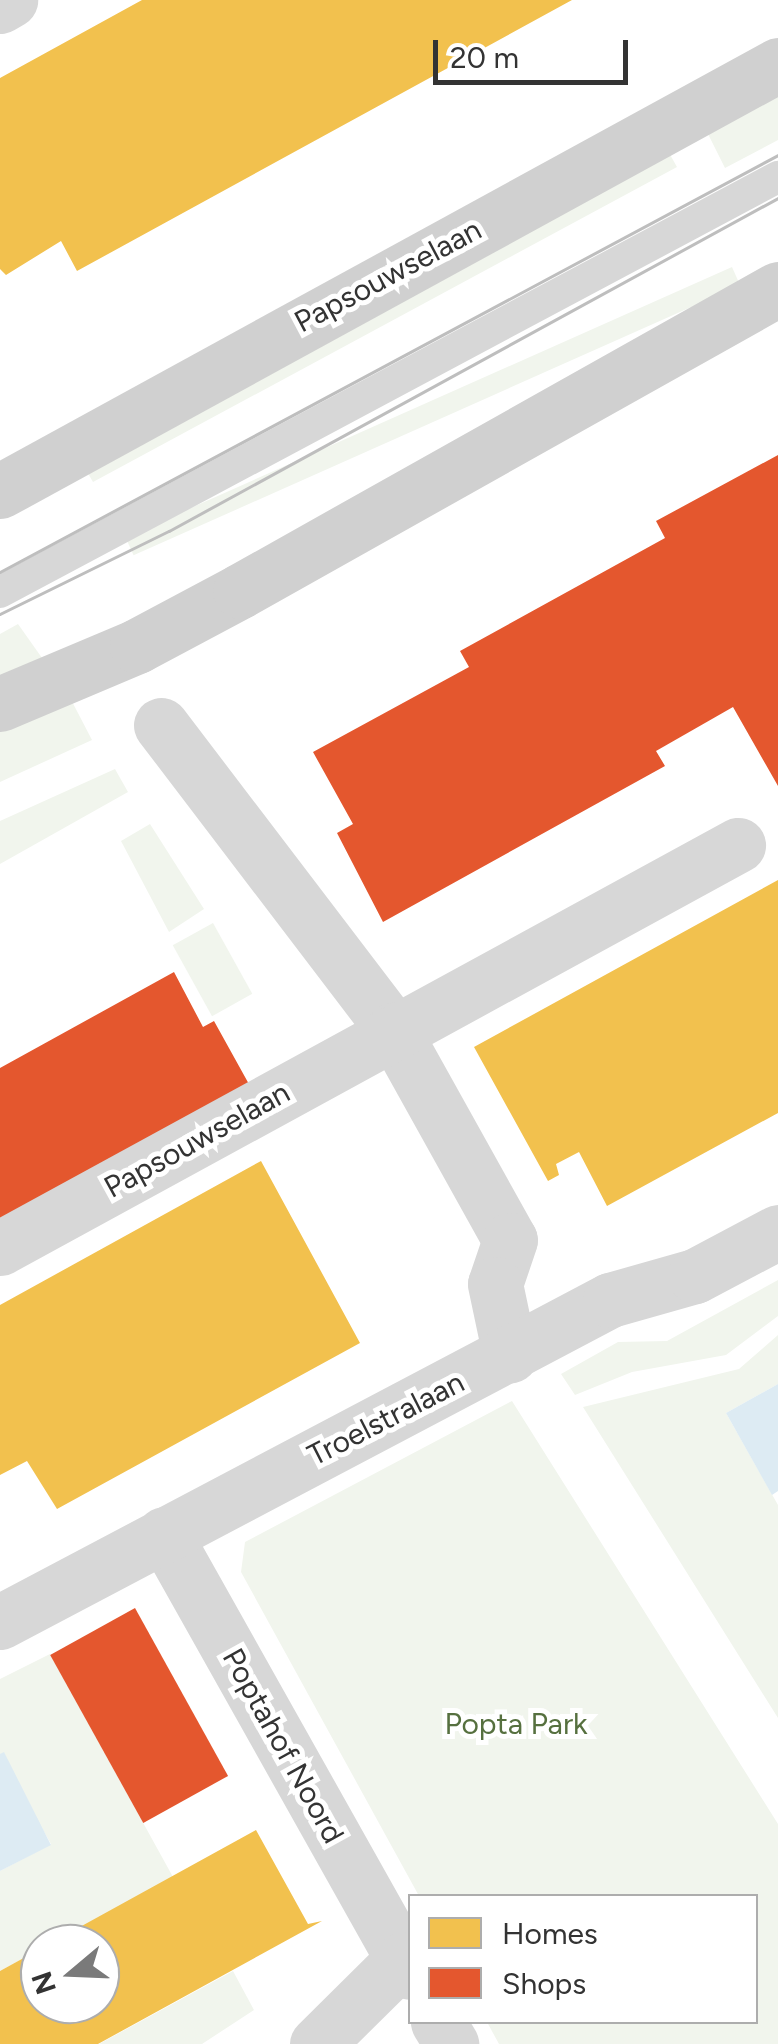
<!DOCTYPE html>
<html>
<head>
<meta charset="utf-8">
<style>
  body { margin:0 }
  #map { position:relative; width:778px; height:2044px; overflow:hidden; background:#fff; font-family:Figtree,sans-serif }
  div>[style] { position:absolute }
  .green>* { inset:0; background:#f1f5ed; transform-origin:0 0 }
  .water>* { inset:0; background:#ddebf3 }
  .homes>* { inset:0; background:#f2c14e }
  .shops>* { inset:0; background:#e4572e; transform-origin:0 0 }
  .lane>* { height:32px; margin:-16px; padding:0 16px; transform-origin:16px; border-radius:16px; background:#d7d7d7 }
  .street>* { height:55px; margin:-27.5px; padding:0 27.5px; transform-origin:27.5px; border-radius:27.5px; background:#d7d7d7 }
  .secondary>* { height:55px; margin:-27.5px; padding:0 27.5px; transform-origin:27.5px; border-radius:27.5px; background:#d0d0d0 }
  .tram>* { height:2.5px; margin:-1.25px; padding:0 1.25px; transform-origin:1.25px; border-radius:1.25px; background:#bebebe }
  span { translate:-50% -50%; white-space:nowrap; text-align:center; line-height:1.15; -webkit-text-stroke:10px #fff; paint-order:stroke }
  .street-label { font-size:30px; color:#333 }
  .park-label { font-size:30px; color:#56703f }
  .legend { position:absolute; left:408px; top:1894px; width:350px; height:130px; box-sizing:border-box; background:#fff; border:2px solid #adadad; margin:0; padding:12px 18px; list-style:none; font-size:30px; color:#333 }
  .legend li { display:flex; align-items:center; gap:20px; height:50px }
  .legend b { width:50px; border:2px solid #adadad }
  .north { position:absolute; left:20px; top:1924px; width:100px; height:100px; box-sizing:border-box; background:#fff; border:2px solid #adadad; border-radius:50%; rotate:251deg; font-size:28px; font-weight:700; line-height:40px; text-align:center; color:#333 }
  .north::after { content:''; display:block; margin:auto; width:35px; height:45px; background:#7a7a7a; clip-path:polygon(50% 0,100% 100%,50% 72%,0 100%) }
  .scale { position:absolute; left:433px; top:40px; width:195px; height:45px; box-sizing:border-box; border:5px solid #333; border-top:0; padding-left:12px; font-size:30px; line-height:35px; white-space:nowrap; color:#333; -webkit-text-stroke:8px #fff; paint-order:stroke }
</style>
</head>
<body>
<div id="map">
  <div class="green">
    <div style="clip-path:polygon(778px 91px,778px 140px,725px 168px,706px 130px)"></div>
    <div style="clip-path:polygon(668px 151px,677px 167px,93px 482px,86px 470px)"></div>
    <div style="left:732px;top:267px;width:20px;height:664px;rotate:66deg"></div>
    <div style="clip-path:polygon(18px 624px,47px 665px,0 683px,0 634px)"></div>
    <div style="clip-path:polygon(66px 690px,92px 740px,0 782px,0 721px)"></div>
    <div style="clip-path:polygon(115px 769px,128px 792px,0 864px,0 821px)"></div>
    <div style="clip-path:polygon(150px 824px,204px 909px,169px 932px,121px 841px)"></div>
    <div style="left:213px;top:923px;width:81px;height:46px;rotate:61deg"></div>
    <div style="clip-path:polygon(778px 1280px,778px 1316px,726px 1355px,632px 1372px,575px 1395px,561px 1374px,618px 1342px,667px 1341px)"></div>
    <div style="clip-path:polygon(778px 1335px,778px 1384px,726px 1413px,778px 1505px,778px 1718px,583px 1407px,739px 1369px)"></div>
    <div style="clip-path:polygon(512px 1401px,778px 1824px,778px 2044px,499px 2044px,487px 2022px,756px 2022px,756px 1896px,419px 1896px,241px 1572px,245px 1542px)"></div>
    <div style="clip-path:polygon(50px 1654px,173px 1877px,0 1971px,0 1871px,51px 1844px,0 1754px,0 1679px)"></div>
    <div style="clip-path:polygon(233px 1971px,254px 2010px,202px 2044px,99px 2044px)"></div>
  </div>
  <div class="water">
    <div style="clip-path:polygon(778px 1384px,778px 1491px,772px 1495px,726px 1413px)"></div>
    <div style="clip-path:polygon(4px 1752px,51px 1845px,0 1871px,0 1754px)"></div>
  </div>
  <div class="homes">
    <div style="clip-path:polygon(142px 0,572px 0,77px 271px,61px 241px,6px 275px,0 269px,0 78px)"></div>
    <div style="clip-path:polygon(778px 880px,778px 1113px,607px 1206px,579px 1152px,556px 1164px,559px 1175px,548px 1181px,474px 1047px)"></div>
    <div style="clip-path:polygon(261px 1161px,360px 1343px,57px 1509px,27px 1461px,0 1475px,0 1305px)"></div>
    <div style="clip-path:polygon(256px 1830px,308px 1924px,322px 1921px,98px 2044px,0 2044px,0 1971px,40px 1949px,40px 2004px,100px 2004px,100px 1944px,49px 1944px)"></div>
  </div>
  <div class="shops">
    <div style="clip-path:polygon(778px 455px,778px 786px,733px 707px,656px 751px,665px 766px,383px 922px,337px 833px,353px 824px,313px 752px,469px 667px,460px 651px,665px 538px,656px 521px)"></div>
    <div style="clip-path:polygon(174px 972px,203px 1027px,214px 1021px,250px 1086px,0 1225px,0 1068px)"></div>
    <div style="left:135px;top:1608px;width:192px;height:97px;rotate:61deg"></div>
  </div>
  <div class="lane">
    <div style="left:0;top:592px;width:882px;rotate:-28.08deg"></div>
  </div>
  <div class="street">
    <div style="left:0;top:6px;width:12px;rotate:-31deg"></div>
    <div style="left:161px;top:725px;width:383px;rotate:52.7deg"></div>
    <div style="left:393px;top:1030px;width:240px;rotate:60.9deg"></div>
    <div style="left:510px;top:1240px;width:46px;rotate:108.8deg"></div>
    <div style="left:495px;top:1284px;width:73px;rotate:78.1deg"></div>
    <div style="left:0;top:1248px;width:841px;rotate:-28.64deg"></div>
    <div style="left:164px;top:1534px;width:502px;rotate:60.68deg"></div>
    <div style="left:0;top:1622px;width:690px;rotate:-27.83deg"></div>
    <div style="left:610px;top:1300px;width:88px;rotate:-15.8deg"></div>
    <div style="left:695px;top:1276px;width:94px;rotate:-27.9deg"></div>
    <div style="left:438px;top:2022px;width:26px;rotate:59deg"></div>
    <div style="left:317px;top:2044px;width:121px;rotate:-44.7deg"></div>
  </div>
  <div class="secondary">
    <div style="left:0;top:491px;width:887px;rotate:-28.7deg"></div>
    <div style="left:0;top:704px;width:149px;rotate:-22.9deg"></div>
    <div style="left:137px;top:646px;width:117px;rotate:-28.1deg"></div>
    <div style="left:240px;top:591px;width:617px;rotate:-29.31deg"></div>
  </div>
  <div class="tram">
    <div style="left:0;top:572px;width:883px;rotate:-28.19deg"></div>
    <div style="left:0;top:614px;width:188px;rotate:-26.2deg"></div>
    <div style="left:169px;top:531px;width:694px;rotate:-28.67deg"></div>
  </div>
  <div class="street-label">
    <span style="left:388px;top:276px;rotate:-28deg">Papsouwselaan</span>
    <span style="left:197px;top:1140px;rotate:-29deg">Papsouwselaan</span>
    <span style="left:386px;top:1419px;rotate:-27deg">Troelstralaan</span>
    <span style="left:283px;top:1746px;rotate:61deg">Poptahof Noord</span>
  </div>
  <div class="park-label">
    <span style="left:516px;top:1724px">Popta Park</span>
  </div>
  <ul class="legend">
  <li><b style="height:28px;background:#f2c14e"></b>Homes</li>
  <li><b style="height:28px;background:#e4572e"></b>Shops</li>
  </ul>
  <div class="north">N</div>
  <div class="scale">20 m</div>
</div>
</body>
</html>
